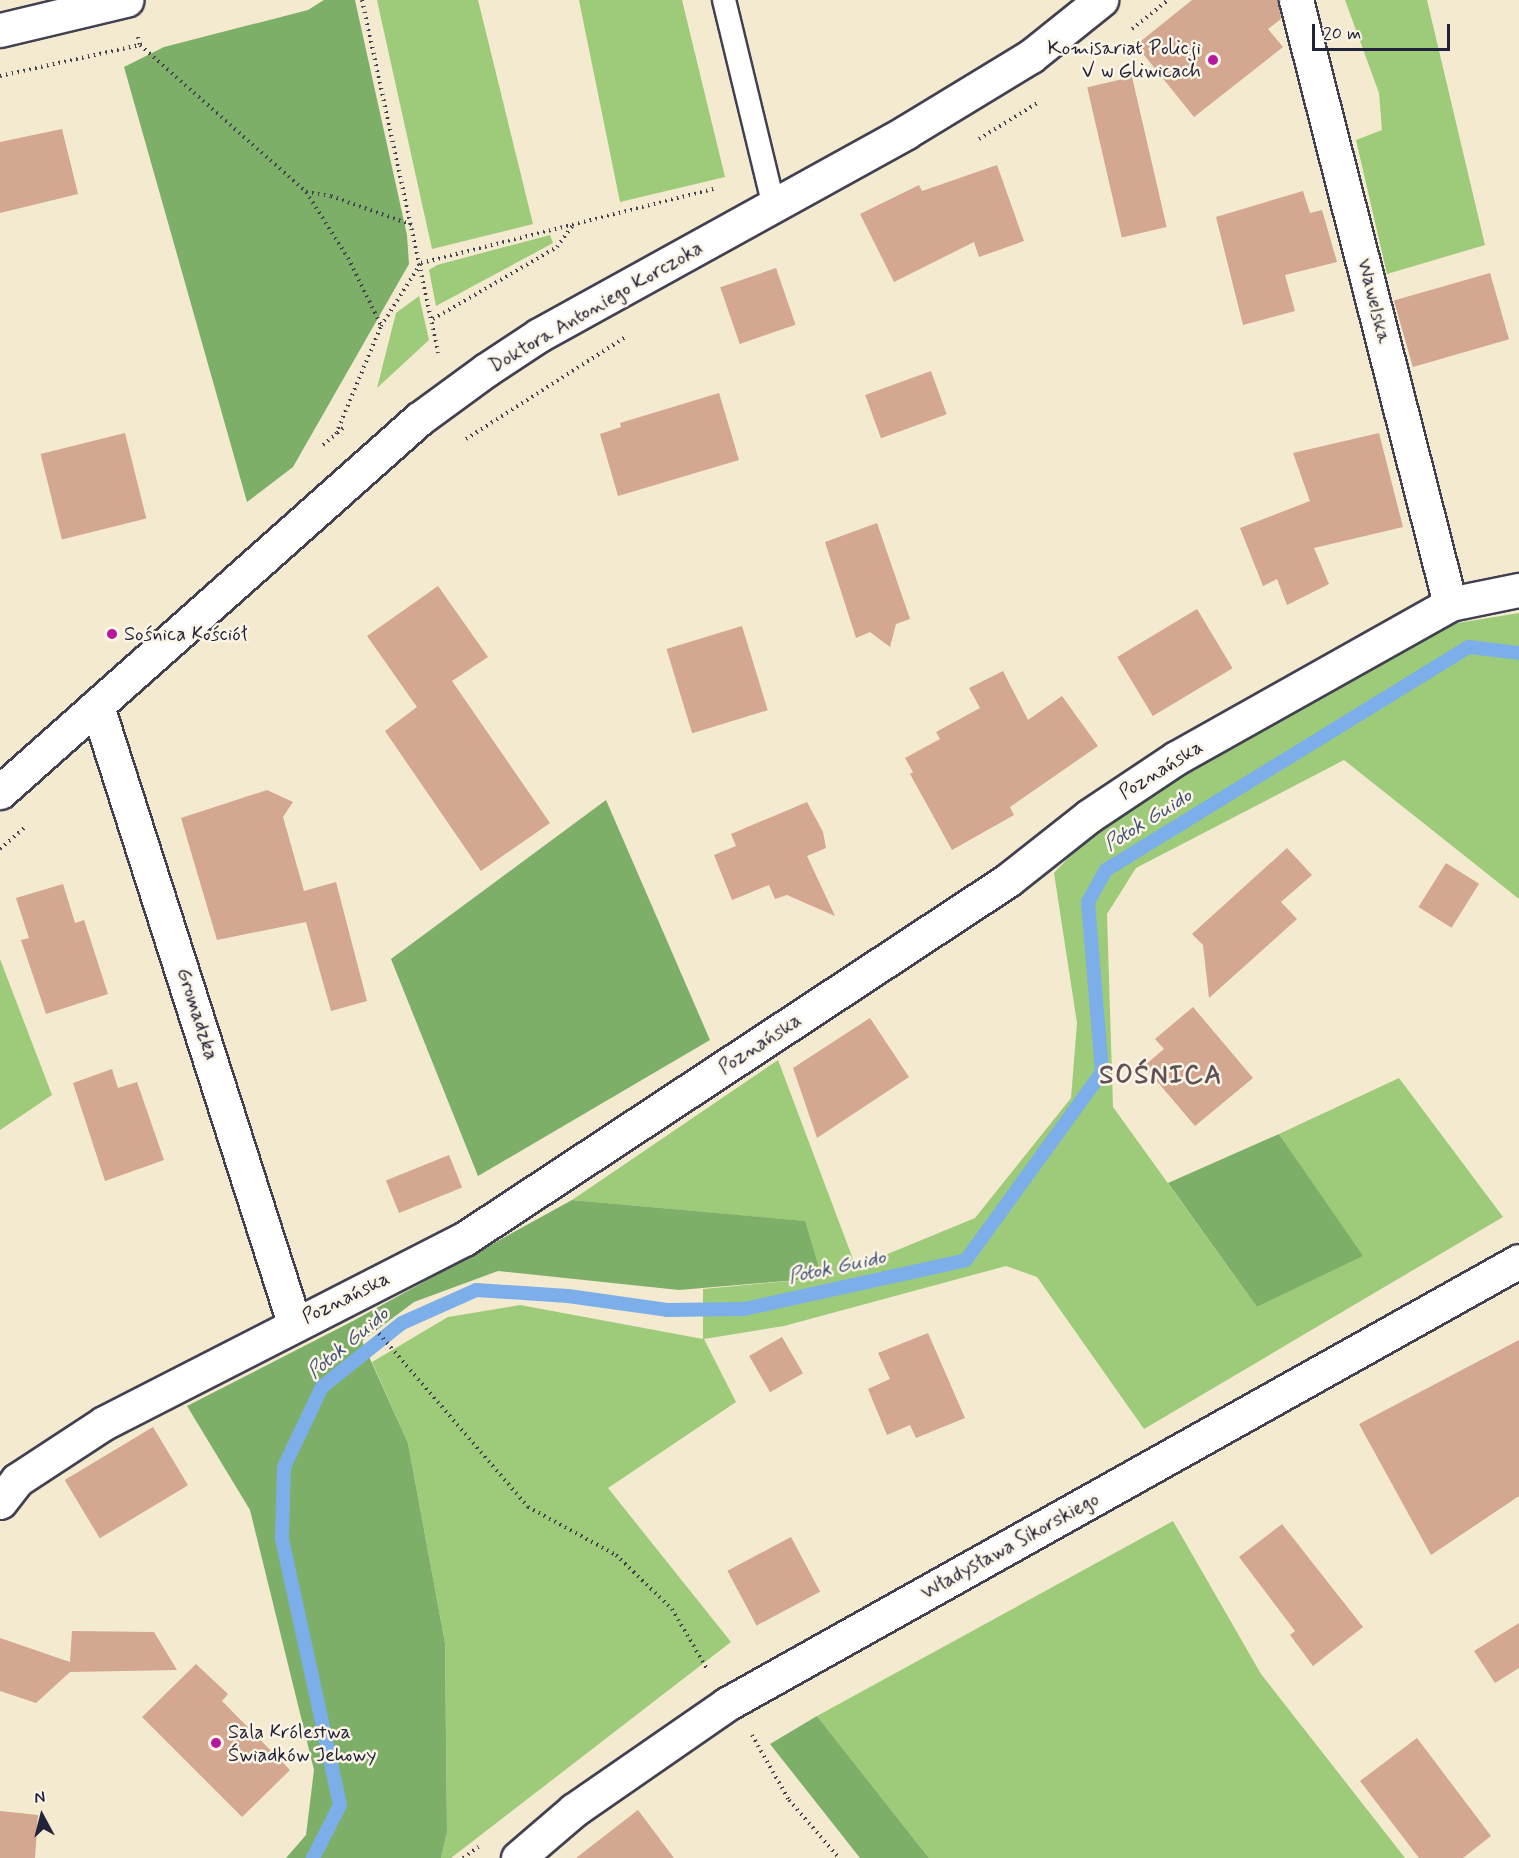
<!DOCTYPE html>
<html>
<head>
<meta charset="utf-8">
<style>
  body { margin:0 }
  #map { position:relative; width:1519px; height:1858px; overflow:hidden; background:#f4ead0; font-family:Mynerve,sans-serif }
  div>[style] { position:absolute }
  .green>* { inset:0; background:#9ecb79 }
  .forest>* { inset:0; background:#7eaf69 }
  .stream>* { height:14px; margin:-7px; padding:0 7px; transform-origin:7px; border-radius:7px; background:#7cafe9 }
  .building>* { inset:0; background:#d3a790; transform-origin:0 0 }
  .path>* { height:4px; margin-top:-2px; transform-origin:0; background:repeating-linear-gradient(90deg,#424051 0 1.5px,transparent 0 6px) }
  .roads { filter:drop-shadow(2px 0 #424051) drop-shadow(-2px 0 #424051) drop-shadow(0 2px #424051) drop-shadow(0 -2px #424051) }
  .lane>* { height:22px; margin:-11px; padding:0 11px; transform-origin:11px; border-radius:11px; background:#fff }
  .street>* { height:33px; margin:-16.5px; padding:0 16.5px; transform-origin:16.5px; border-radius:16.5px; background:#fff }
  .secondary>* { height:33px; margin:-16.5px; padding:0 16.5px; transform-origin:16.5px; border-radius:16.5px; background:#fff }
  .dots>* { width:16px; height:16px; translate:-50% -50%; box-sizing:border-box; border:3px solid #fcf5e5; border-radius:50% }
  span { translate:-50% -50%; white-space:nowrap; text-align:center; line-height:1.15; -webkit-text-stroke:5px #fcf5e5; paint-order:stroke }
  .poi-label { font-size:20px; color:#22223b }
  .right { translate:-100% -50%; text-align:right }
  .left { translate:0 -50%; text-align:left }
  .street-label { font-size:20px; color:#22223b }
  .water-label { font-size:21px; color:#425378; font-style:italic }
  .district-label { font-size:26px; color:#605159; font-weight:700; letter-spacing:1.5px }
  .north { position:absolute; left:12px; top:1786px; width:60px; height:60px; -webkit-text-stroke:4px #fcf5e5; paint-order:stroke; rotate:353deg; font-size:16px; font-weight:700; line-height:24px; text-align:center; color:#22223b }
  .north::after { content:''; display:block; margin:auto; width:21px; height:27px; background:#22223b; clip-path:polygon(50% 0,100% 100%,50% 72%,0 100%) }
  .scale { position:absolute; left:1312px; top:24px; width:138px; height:27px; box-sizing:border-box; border:3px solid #22223b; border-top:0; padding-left:8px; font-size:18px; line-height:21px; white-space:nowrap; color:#22223b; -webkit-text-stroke:4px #fcf5e5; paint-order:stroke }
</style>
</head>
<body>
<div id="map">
  <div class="green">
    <div style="clip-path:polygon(377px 0,478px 0,533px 224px,432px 249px)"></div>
    <div style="clip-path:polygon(579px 0,682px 0,725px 177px,620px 202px)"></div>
    <div style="clip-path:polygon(1345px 0,1427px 0,1485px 245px,1387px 274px,1356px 140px,1382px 130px,1379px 93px)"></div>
    <div style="clip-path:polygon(550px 235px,553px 243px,436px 306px,429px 270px,437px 265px)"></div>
    <div style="clip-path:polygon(419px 296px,429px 340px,377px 388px,396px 313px)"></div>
    <div style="clip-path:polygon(1519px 613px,1519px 899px,1344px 760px,1136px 868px,1107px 914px,1113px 1107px,1257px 1307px,1362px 1256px,1279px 1134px,1399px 1078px,1503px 1217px,1144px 1429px,1037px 1277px,1006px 1266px,784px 1326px,704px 1339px,736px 1402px,608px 1488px,731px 1642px,451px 1858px,441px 1858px,447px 1832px,445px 1643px,408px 1443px,372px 1362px,448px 1317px,520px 1305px,703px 1339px,703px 1289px,822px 1278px,804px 1221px,572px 1200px,778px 1060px,856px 1267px,975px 1218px,1071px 1098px,1077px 1023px,1054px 873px,1115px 808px,1445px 625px)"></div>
    <div style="clip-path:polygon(0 959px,52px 1095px,0 1130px)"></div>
    <div style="clip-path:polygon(1173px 1521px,1261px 1674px,1405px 1858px,929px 1858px,817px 1716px)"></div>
  </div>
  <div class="forest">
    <div style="clip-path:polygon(324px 0,355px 0,407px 235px,409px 264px,293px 467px,247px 502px,124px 67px,164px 47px,308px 10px)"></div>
    <div style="clip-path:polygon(606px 800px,710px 1040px,478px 1176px,391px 959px)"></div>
    <div style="clip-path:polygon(1279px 1134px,1363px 1256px,1257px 1307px,1168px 1183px)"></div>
    <div style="clip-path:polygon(572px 1200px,805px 1221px,822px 1278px,679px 1290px,498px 1271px,414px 1302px,362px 1341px,408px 1443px,445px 1643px,447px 1832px,441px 1858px,286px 1858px,306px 1835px,314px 1770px,250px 1510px,187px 1406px,353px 1321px)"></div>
    <div style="clip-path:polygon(817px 1716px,929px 1858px,860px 1858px,770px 1744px)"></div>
  </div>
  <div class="stream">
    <div style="left:313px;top:1858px;width:59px;rotate:-63deg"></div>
    <div style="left:340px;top:1805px;width:273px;rotate:-102.3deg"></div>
    <div style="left:282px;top:1538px;width:71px;rotate:-88.4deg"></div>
    <div style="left:284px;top:1467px;width:89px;rotate:-64.6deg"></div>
    <div style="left:322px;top:1387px;width:102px;rotate:-38.7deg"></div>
    <div style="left:402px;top:1323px;width:81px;rotate:-24deg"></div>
    <div style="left:476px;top:1290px;width:92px;rotate:3.7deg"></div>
    <div style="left:568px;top:1296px;width:100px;rotate:8deg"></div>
    <div style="left:667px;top:1310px;width:77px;rotate:-0.7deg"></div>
    <div style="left:744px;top:1309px;width:227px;rotate:-12.4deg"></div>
    <div style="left:966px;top:1260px;width:232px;rotate:-54.1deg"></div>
    <div style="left:1102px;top:1072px;width:171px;rotate:-94.7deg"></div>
    <div style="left:1088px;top:902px;width:37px;rotate:-61deg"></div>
    <div style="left:1106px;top:870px;width:426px;rotate:-31.6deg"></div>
    <div style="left:1469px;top:647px;width:50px;rotate:6.8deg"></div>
  </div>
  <div class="building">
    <div style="clip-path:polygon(1192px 0,1278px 0,1281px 19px,1268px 29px,1283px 47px,1194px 117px,1136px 45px)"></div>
    <div style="left:1132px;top:77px;width:154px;height:46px;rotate:77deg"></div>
    <div style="clip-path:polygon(62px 129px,78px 194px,0 213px,0 142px)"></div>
    <div style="clip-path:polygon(997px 165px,1024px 241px,979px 257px,974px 242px,894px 282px,860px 214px,919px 185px,922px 191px)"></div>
    <div style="clip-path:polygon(1303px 191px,1310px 213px,1322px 210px,1337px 262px,1285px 275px,1295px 311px,1243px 325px,1216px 217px)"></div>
    <div style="left:776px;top:268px;width:60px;height:59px;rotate:71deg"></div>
    <div style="left:1490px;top:273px;width:69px;height:100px;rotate:74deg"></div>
    <div style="left:931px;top:371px;width:46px;height:70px;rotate:70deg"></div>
    <div style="clip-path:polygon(719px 393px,739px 460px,618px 496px,600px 434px,621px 427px,620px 423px)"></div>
    <div style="left:125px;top:433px;width:88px;height:87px;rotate:76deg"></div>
    <div style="clip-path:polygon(1379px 433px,1403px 527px,1314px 548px,1329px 584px,1287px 605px,1277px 579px,1263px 586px,1240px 528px,1310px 501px,1293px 453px)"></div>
    <div style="clip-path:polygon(877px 523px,910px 619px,896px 624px,890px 647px,870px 632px,856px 638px,825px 542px)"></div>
    <div style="clip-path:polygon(438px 586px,488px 657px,452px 681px,550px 823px,481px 871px,385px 731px,417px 707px,367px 636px)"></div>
    <div style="left:1197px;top:609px;width:69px;height:93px;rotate:59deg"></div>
    <div style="left:742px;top:626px;width:88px;height:79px;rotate:73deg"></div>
    <div style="clip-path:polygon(1003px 671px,1028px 720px,1062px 696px,1098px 746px,1010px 807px,1014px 815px,952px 850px,910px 774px,913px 772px,905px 758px,940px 739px,936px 732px,980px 708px,969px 688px)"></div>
    <div style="clip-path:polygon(267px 790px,293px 802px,283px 817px,304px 891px,336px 882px,367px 1001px,331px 1011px,306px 922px,217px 940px,181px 818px)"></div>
    <div style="clip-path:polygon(807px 802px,823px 832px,826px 848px,807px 856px,835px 916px,787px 895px,775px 899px,769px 885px,732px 900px,714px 855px,736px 846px,731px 834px)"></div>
    <div style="clip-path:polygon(1287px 848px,1312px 875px,1281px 902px,1297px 919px,1209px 998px,1203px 945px,1192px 934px)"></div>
    <div style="left:1446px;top:863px;width:39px;height:52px;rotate:32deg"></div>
    <div style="clip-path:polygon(63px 884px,75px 923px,84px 920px,108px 994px,46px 1014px,21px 940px,29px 938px,16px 898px)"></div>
    <div style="clip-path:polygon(1193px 1007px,1253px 1078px,1195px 1126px,1144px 1066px,1164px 1049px,1155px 1039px)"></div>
    <div style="clip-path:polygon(870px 1018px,909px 1077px,817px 1138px,793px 1068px)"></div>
    <div style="clip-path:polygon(112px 1069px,118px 1088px,137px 1082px,164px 1160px,105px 1181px,73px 1083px)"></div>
    <div style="left:449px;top:1155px;width:35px;height:68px;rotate:68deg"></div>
    <div style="clip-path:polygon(928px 1333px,965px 1418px,916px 1438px,910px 1425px,887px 1435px,868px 1389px,890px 1379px,878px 1353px)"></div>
    <div style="left:782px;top:1337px;width:42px;height:38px;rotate:60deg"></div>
    <div style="clip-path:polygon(1519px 1340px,1519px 1496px,1431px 1555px,1359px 1424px)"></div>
    <div style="left:153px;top:1427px;width:68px;height:103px;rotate:59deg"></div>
    <div style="clip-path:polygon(1282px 1524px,1363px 1627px,1313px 1666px,1290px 1635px,1295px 1631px,1239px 1557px)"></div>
    <div style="left:791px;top:1537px;width:62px;height:72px;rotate:62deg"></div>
    <div style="clip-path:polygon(1519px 1623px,1519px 1668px,1495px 1683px,1474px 1651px)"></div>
    <div style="clip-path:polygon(72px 1631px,154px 1632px,177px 1670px,70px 1672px,36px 1703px,0 1691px,0 1638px,70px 1662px)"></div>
    <div style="clip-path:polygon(196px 1664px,228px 1694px,222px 1701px,290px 1770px,242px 1817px,142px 1717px)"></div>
    <div style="clip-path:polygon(1417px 1738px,1491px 1836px,1463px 1858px,1419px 1858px,1360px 1781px)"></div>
    <div style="clip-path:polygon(638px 1810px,674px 1858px,576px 1858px)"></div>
    <div style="clip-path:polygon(0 1811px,38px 1815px,35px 1858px,0 1858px)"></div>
  </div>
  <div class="path">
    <div style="left:362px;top:0;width:361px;rotate:77.8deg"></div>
    <div style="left:1132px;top:29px;width:46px;rotate:-38.9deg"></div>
    <div style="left:138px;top:37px;width:8px;rotate:76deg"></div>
    <div style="left:140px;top:45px;width:222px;rotate:41.5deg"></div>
    <div style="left:306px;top:192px;width:78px;rotate:57.5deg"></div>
    <div style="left:348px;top:258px;width:75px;rotate:63.8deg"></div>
    <div style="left:0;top:76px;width:143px;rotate:-12.5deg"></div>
    <div style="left:979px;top:139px;width:70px;rotate:-31.7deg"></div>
    <div style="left:306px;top:192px;width:25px;rotate:9deg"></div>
    <div style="left:331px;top:196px;width:86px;rotate:19.7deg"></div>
    <div style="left:433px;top:319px;width:143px;rotate:-30.1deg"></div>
    <div style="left:557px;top:247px;width:27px;rotate:-54deg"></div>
    <div style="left:343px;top:428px;width:9px;rotate:139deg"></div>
    <div style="left:336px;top:434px;width:117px;rotate:-67.4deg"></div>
    <div style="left:381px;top:326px;width:75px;rotate:-57.6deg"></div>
    <div style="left:421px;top:263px;width:302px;rotate:-14.2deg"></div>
    <div style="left:466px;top:439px;width:188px;rotate:-32.6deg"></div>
    <div style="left:323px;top:445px;width:17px;rotate:-40deg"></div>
    <div style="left:0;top:849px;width:32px;rotate:-41deg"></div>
    <div style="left:375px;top:1329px;width:235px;rotate:49.3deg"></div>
    <div style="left:528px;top:1507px;width:100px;rotate:28.6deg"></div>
    <div style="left:616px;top:1555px;width:78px;rotate:44deg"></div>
    <div style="left:672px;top:1609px;width:69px;rotate:59.7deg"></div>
    <div style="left:752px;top:1735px;width:75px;rotate:60.4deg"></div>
    <div style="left:789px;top:1800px;width:77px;rotate:49.2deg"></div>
    <div style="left:463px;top:1858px;width:19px;rotate:-36deg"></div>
  </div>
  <div class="roads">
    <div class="lane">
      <div style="left:724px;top:0;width:213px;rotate:76.4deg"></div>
    </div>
    <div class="street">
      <div style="left:1296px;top:0;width:623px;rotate:75.7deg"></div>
      <div style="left:0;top:30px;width:130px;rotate:-13.4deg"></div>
      <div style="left:97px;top:706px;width:648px;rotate:72.29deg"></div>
      <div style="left:0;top:792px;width:561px;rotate:-41.68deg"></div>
      <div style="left:419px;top:419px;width:83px;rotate:-36.2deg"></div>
      <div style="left:486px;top:370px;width:64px;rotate:-33.4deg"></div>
      <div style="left:539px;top:335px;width:419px;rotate:-28.9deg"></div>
      <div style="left:906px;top:132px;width:146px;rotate:-31.3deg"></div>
      <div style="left:1031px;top:56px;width:90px;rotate:-38.7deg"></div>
      <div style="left:0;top:1502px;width:28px;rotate:-52deg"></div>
      <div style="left:17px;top:1480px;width:104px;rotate:-33.2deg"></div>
      <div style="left:104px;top:1423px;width:404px;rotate:-27.1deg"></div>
      <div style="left:464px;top:1239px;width:652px;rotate:-33.42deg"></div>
      <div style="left:1008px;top:880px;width:103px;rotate:-38.3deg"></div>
      <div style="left:1089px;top:816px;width:105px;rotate:-33.7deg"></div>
      <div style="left:1176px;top:758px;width:314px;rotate:-29.3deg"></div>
      <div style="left:1450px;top:604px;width:70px;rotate:-11.5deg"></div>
    </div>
    <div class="secondary">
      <div style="left:518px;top:1858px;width:74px;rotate:-40.6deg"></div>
      <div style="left:574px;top:1810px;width:186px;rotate:-34.7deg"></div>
      <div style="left:727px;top:1704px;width:907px;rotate:-29.22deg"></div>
    </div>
  </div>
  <div class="dots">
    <div style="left:1213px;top:60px;background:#b5179e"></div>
    <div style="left:112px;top:634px;background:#b5179e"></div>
    <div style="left:216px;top:1743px;background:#b5179e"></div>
  </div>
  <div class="poi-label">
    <span class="right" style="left:1201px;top:60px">Komisariat Policji<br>V w Gliwicach</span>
    <span class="left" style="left:124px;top:634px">Sośnica Kościół</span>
    <span class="left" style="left:228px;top:1744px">Sala Królestwa<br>Świadków Jehowy</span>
  </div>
  <div class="street-label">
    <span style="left:1374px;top:301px;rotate:76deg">Wawelska</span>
    <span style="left:596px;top:307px;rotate:-30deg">Doktora Antoniego Korczoka</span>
    <span style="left:1161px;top:770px;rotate:-32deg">Poznańska</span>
    <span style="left:197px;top:1014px;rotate:72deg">Gromadzka</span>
    <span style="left:760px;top:1044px;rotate:-33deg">Poznańska</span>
    <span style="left:346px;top:1298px;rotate:-26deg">Poznańska</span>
    <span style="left:1010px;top:1546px;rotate:-29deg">Władysława Sikorskiego</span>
  </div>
  <div class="water-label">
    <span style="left:1148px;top:820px;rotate:-32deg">Potok Guido</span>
    <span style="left:837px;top:1267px;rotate:-12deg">Potok Guido</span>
    <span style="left:348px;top:1343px;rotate:-40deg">Potok Guido</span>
  </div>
  <div class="district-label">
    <span style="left:1161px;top:1077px">SOŚNICA</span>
  </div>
  <div class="north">N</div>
  <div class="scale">20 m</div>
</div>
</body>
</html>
